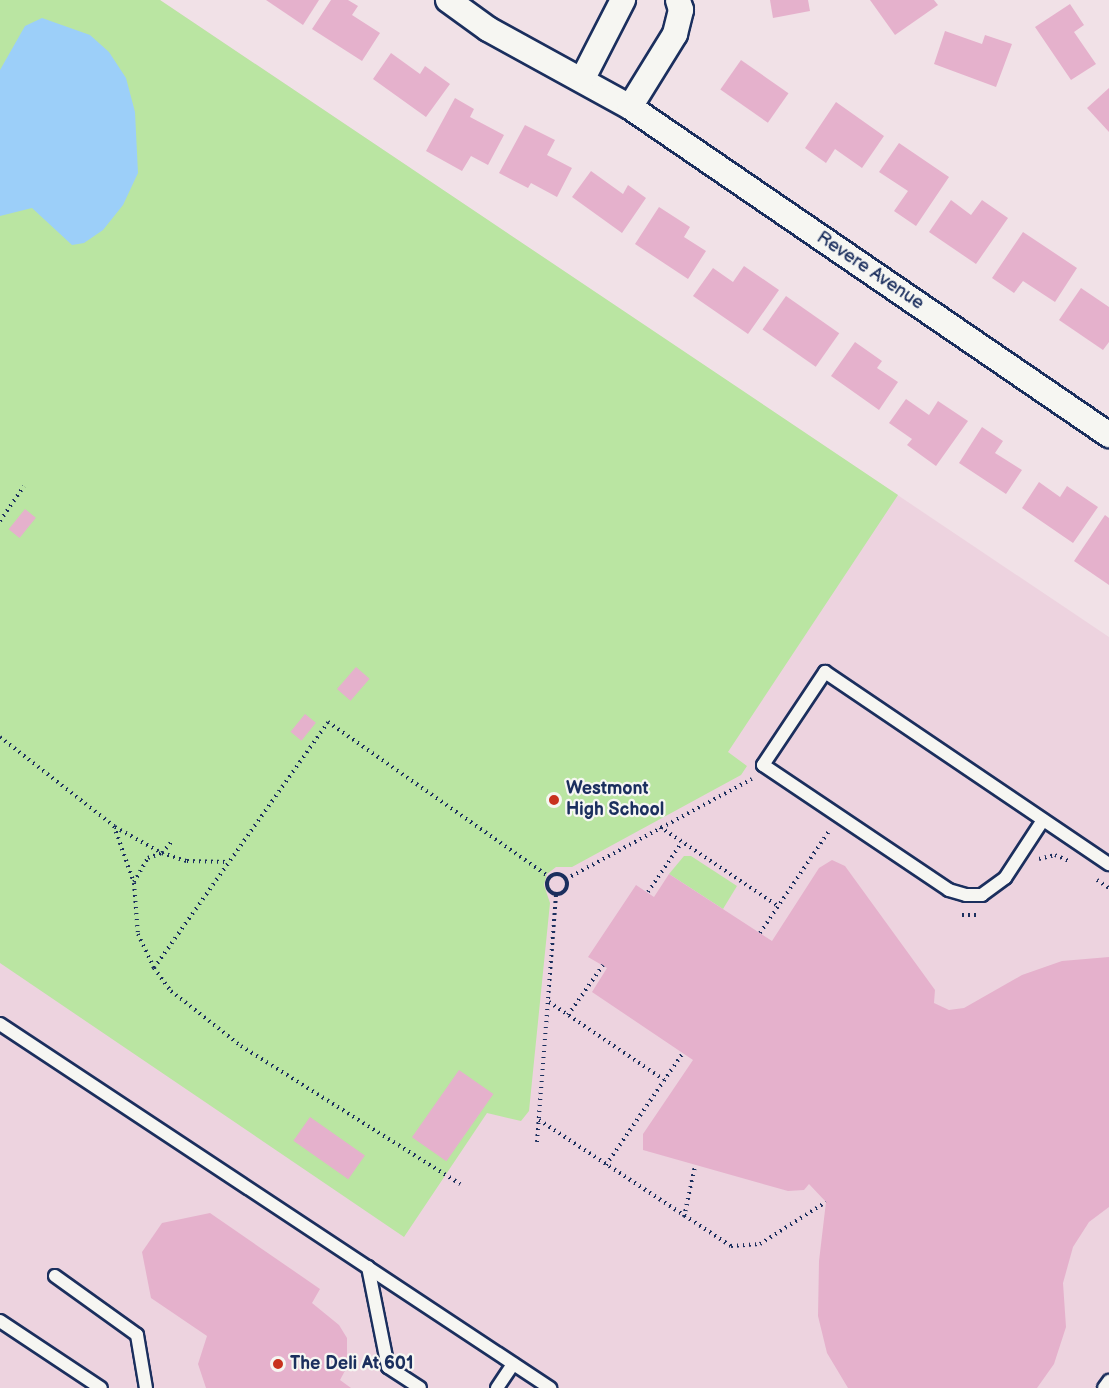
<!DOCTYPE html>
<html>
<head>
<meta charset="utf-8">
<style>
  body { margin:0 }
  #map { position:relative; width:1109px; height:1388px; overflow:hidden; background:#f1e1e7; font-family:"Balsamiq Sans",sans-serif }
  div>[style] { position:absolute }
  .built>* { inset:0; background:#edd3df }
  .green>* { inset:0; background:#bae5a2 }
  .water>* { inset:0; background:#9ccff9 }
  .building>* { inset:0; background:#e5b1cc; transform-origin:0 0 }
  .path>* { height:4px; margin-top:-2px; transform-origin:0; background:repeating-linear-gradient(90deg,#1b2f5e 0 1.5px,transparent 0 6px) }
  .path>.ring { margin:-2px; padding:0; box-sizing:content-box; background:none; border:4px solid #1b2f5e; border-radius:50% }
  .roads { filter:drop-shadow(2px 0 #1b2f5e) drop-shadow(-2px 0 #1b2f5e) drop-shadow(0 2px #1b2f5e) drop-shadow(0 -2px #1b2f5e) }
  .lane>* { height:12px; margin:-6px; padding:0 6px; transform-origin:6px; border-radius:6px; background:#f6f6f2 }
  .street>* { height:24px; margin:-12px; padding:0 12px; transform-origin:12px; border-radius:12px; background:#f6f6f2 }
  .dots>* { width:16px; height:16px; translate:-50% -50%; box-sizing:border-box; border:3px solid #f6f6f2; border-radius:50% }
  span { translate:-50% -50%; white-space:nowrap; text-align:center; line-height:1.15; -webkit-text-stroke:4.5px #f6f6f2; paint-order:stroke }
  .street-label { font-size:18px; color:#1b2f5e }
  .poi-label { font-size:18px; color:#1b2f5e; font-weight:700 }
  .left { translate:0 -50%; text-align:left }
</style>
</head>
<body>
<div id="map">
  <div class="built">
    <div style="clip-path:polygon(0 0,160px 0,1109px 637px,1109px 1388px,0 1388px)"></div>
  </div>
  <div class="green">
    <div style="clip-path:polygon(0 0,160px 0,898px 495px,728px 752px,747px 766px,741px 775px,572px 867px,556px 867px,547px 874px,544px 885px,550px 903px,529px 1111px,521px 1121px,487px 1113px,404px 1237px,0 963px)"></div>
    <div style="clip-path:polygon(684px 856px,691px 856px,737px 886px,723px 909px,669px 874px)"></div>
  </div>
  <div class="water">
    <div style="clip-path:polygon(42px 18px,90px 35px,109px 52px,126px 78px,135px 112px,138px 173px,123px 205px,103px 230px,84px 243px,72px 245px,32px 208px,0 216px,0 70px,25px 26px)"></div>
  </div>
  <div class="building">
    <div style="clip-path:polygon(266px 0,319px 0,303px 25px)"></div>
    <div style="clip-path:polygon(331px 0,348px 0,358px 6px,352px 15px,380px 33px,362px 61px,312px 29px)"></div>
    <div style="clip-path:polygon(770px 0,808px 0,810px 11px,773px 18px)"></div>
    <div style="clip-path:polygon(870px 0,934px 0,938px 5px,895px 35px)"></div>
    <div style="clip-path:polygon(1070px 4px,1084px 25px,1074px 32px,1096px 64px,1071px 80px,1035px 27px)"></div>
    <div style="clip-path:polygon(945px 31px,982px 44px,985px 35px,1012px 44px,996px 87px,934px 64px)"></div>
    <div style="clip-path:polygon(391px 53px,420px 74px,425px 66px,450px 84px,426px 117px,373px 79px)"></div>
    <div style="left:741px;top:60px;width:58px;height:36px;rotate:35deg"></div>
    <div style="clip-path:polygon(1109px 88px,1109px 132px,1087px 108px)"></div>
    <div style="clip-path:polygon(455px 98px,474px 109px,470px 117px,504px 135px,488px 165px,471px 156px,462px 171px,426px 151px)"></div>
    <div style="clip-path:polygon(836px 102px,884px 136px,862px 168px,835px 149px,826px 163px,805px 148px)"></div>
    <div style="clip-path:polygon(525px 125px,555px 140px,547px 155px,572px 168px,557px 197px,531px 183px,528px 188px,499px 173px)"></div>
    <div style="clip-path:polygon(899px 143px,949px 177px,916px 226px,894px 211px,908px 191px,879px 172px)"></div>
    <div style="clip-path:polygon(591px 171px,623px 194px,628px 185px,646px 198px,622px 233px,572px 197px)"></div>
    <div style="clip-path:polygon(951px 200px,971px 215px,982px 200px,1008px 218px,976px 264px,929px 232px)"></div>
    <div style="clip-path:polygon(659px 207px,690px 227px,684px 237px,706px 251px,688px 279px,635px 244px)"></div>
    <div style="clip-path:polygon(1023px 232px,1077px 268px,1055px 302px,1023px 281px,1014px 293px,992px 278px)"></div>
    <div style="clip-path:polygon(744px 266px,779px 290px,748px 334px,693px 296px,713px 268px,733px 282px)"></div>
    <div style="clip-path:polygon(1081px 288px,1109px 307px,1109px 342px,1103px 350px,1059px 320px)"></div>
    <div style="left:786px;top:296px;width:65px;height:41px;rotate:35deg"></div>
    <div style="clip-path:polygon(855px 342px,882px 361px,877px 368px,898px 382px,879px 410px,831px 376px)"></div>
    <div style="clip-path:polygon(906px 399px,929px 415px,938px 401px,968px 421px,936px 466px,907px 445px,912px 439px,889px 423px)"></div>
    <div style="clip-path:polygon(982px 427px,1003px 441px,995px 453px,1022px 470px,1006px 494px,959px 463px)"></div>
    <div style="clip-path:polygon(1039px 482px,1060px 497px,1067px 486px,1098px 507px,1073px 543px,1022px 508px)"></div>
    <div style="left:25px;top:509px;width:14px;height:26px;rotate:39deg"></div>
    <div style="clip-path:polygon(1105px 515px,1109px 518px,1109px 585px,1074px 561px)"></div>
    <div style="left:356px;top:667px;width:18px;height:29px;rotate:41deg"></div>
    <div style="left:305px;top:714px;width:14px;height:23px;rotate:39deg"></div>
    <div style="clip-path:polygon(832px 860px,845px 866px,935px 990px,934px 1003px,949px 1010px,964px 1008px,1022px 975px,1062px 961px,1109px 957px,1109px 1207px,1089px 1222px,1073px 1247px,1063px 1283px,1066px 1327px,1054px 1364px,1037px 1388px,848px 1388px,827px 1353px,818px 1316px,819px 1261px,826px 1202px,809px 1184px,804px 1190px,788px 1191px,643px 1150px,643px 1134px,693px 1060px,592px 992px,607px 968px,588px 957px,636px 885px,654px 897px,669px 874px,772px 941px,819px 868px)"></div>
    <div style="left:459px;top:1070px;width:42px;height:82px;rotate:35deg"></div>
    <div style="left:310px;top:1117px;width:67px;height:29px;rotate:35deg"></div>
    <div style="clip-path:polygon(210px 1213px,320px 1289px,312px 1303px,339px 1325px,347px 1338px,347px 1367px,340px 1380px,351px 1388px,206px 1388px,198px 1364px,207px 1336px,151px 1298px,142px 1252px,162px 1223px)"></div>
  </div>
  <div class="path">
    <div style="left:0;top:521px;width:42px;rotate:-55.6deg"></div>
    <div style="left:0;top:737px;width:145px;rotate:38deg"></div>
    <div style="left:114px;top:826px;width:60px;rotate:70.7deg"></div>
    <div style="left:134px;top:883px;width:51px;rotate:85.5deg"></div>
    <div style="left:138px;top:934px;width:38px;rotate:65deg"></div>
    <div style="left:154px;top:968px;width:29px;rotate:54deg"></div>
    <div style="left:171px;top:991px;width:89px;rotate:38.2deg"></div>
    <div style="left:241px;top:1046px;width:259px;rotate:32.2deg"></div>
    <div style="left:115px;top:827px;width:54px;rotate:29deg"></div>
    <div style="left:162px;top:853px;width:26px;rotate:18deg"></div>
    <div style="left:187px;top:861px;width:41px;rotate:1.4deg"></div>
    <div style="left:660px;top:827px;width:142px;rotate:33.8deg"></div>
    <div style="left:1039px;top:859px;width:16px;rotate:-14deg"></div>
    <div style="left:1055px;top:855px;width:15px;rotate:23deg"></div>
    <div class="ring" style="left:547px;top:874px;width:16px;height:16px"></div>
    <div style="left:566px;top:879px;width:211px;rotate:-28.3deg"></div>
    <div style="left:1097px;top:880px;width:14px;rotate:34deg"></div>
    <div style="left:134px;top:882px;width:28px;rotate:-60deg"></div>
    <div style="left:148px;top:858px;width:15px;rotate:-20deg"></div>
    <div style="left:162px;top:853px;width:17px;rotate:-50deg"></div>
    <div style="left:648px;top:892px;width:60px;rotate:-55.8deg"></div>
    <div style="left:962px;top:915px;width:16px"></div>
    <div style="left:760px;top:933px;width:123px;rotate:-55.9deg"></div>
    <div style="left:154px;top:968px;width:301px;rotate:-54.7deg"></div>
    <div style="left:328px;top:722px;width:270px;rotate:35deg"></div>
    <div style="left:549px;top:1002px;width:139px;rotate:34.1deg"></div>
    <div style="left:568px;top:1015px;width:61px;rotate:-55deg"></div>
    <div style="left:539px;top:1120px;width:230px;rotate:33.3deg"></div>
    <div style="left:731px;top:1246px;width:29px;rotate:-4deg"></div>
    <div style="left:760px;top:1244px;width:78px;rotate:-32.5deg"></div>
    <div style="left:537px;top:1142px;width:249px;rotate:-85.6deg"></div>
    <div style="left:606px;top:1165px;width:136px;rotate:-55.5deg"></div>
    <div style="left:684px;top:1217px;width:52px;rotate:-77.8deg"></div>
  </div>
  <div class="roads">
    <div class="lane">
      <div style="left:1043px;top:820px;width:69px;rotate:123.2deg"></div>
      <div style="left:1005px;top:878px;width:29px;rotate:144deg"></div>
      <div style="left:982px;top:895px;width:16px;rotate:180deg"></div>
      <div style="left:966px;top:895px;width:18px;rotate:-164deg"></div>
      <div style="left:949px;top:890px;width:224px;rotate:-146.1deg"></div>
      <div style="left:763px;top:765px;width:112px;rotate:-56.3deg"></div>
      <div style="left:825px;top:672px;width:343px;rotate:34.1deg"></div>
      <div style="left:0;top:1024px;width:660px;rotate:33.5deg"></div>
      <div style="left:368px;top:1267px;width:102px;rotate:78.7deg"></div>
      <div style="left:388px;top:1367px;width:38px;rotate:33deg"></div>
      <div style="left:55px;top:1276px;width:101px;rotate:35.7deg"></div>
      <div style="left:137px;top:1335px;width:54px;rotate:80.4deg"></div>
      <div style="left:0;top:1321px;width:121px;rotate:33.6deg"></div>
      <div style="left:497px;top:1388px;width:29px;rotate:-56deg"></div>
      <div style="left:1104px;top:1388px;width:9px;rotate:-54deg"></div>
    </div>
    <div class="street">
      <div style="left:448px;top:0;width:49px;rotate:35.9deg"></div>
      <div style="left:488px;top:29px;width:162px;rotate:28.8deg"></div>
      <div style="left:630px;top:107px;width:581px;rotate:34.4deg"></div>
      <div style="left:583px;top:78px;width:88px;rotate:-62.9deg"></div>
      <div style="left:630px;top:107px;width:86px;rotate:-58.3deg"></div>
      <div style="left:675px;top:34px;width:25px;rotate:-76deg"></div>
      <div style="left:681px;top:10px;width:10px;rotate:-107deg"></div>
    </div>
  </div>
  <div class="dots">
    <div style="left:554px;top:800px;background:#c8321e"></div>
    <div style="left:278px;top:1364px;background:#c8321e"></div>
  </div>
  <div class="street-label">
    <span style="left:870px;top:271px;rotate:34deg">Revere Avenue</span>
  </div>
  <div class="poi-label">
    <span class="left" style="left:566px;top:800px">Westmont<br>High School</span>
    <span class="left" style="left:290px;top:1364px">The Deli At 601</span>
  </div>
</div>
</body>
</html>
